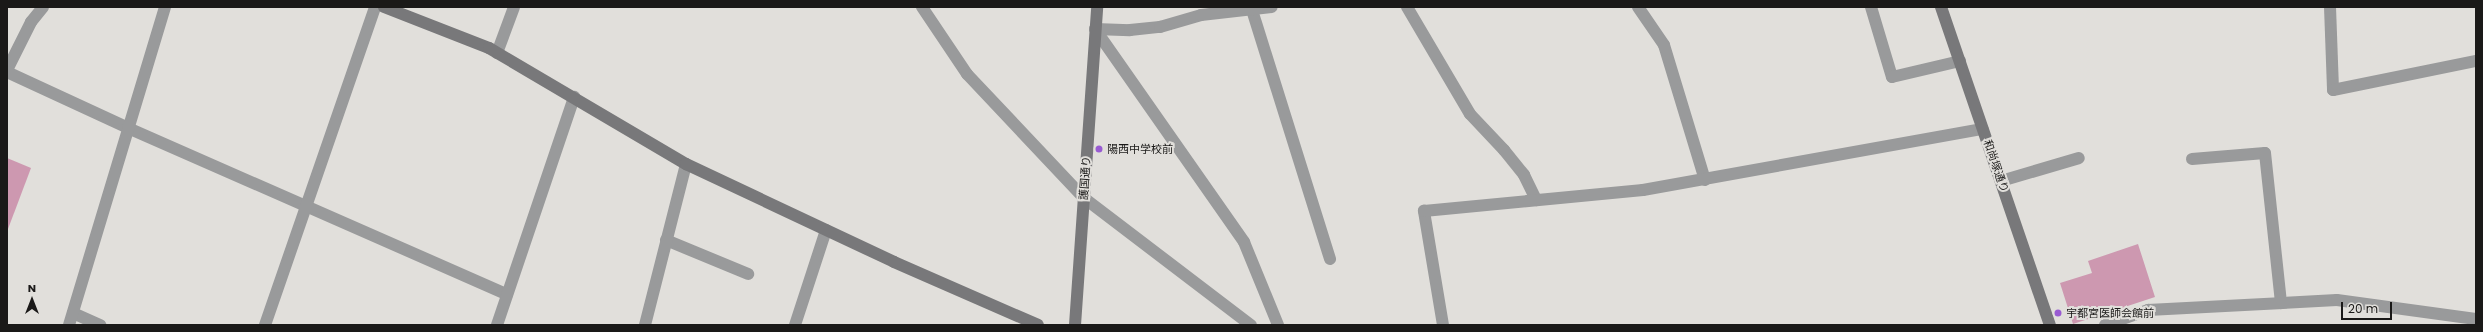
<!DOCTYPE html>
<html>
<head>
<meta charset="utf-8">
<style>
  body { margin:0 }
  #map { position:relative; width:2483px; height:332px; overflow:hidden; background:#e1dfdb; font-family:Poppins,"Noto Sans JP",sans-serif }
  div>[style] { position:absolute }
  .building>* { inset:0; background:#cd98b0 }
  .street>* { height:12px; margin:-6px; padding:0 6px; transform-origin:6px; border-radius:6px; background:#999a9b }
  .secondary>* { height:12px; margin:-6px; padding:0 6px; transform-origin:6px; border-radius:6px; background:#78787a }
  .dots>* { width:11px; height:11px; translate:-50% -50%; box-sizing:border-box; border:2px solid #e1dfdb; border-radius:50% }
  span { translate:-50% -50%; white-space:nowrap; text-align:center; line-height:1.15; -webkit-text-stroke:4px #e1dfdb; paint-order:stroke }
  .poi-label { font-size:11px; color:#1a1918 }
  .left { translate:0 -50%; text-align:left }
  .street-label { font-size:11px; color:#1a1918 }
  .frame { position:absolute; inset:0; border:8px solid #1a1918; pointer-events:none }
  .north { position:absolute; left:12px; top:280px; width:40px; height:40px; -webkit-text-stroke:3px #e1dfdb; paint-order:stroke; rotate:0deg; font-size:11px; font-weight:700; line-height:16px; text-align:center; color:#1a1918 }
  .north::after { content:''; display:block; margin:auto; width:14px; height:18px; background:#1a1918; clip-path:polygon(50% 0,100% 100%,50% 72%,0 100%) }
  .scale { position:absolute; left:2341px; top:302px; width:51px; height:18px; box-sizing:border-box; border:2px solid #1a1918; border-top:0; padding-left:5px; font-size:12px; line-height:14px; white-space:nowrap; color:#1a1918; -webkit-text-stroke:3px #e1dfdb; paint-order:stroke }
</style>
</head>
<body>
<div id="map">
  <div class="building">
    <div style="clip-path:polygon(7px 158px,31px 168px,8px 229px,7px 228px)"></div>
    <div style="clip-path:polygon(2138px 244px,2155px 297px,2073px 324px,2060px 283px,2092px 273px,2088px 261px)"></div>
  </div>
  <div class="street">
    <div style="left:922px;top:7px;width:81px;rotate:56.1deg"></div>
    <div style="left:967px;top:74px;width:170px;rotate:46.7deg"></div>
    <div style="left:1084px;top:198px;width:210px;rotate:37.3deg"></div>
    <div style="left:1407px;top:7px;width:124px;rotate:59.5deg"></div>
    <div style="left:1470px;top:114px;width:50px;rotate:46.6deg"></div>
    <div style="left:1504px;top:150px;width:32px;rotate:51deg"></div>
    <div style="left:1524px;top:175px;width:28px;rotate:64deg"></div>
    <div style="left:1638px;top:7px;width:46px;rotate:55.6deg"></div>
    <div style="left:1664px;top:45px;width:141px;rotate:73.1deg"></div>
    <div style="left:1871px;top:7px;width:73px;rotate:73.3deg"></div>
    <div style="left:1892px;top:77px;width:70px;rotate:-13.2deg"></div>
    <div style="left:2330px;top:7px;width:83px;rotate:87.9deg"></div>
    <div style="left:2333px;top:90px;width:146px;rotate:-11.5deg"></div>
    <div style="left:1252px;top:10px;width:261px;rotate:72.6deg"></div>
    <div style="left:1095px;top:29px;width:260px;rotate:55deg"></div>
    <div style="left:1244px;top:242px;width:90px;rotate:67.7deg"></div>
    <div style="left:1095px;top:29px;width:35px;rotate:2deg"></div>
    <div style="left:1130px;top:30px;width:30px;rotate:-6deg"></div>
    <div style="left:1160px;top:27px;width:43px;rotate:-16.3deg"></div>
    <div style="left:1201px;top:15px;width:71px;rotate:-6.4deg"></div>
    <div style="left:497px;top:53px;width:49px;rotate:-69.7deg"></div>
    <div style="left:7px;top:70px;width:54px;rotate:-63.4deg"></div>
    <div style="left:31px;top:22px;width:19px;rotate:-51deg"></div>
    <div style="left:7px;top:72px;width:133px;rotate:24.8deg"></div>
    <div style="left:128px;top:128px;width:414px;rotate:23.7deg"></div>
    <div style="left:2192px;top:159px;width:73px;rotate:-4.7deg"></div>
    <div style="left:2265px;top:153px;width:151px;rotate:83.9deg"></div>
    <div style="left:2001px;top:181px;width:81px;rotate:-16.4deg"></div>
    <div style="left:666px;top:240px;width:89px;rotate:22.5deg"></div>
    <div style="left:73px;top:313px;width:30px;rotate:24deg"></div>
    <div style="left:69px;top:325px;width:332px;rotate:-73.2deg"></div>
    <div style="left:265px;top:325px;width:336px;rotate:-70.9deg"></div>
    <div style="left:497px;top:325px;width:241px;rotate:-71.3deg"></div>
    <div style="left:645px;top:325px;width:166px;rotate:-75.7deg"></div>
    <div style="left:795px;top:325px;width:100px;rotate:-71.9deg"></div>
    <div style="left:1443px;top:325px;width:116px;rotate:-99.5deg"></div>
    <div style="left:1424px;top:211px;width:220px;rotate:-5.5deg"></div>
    <div style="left:1643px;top:190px;width:345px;rotate:-10.2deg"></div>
    <div style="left:2105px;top:325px;width:46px;rotate:-19.2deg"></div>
    <div style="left:2148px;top:310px;width:189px;rotate:-3deg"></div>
    <div style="left:2337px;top:300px;width:140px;rotate:7.8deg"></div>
  </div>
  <div class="secondary">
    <div style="left:384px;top:7px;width:113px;rotate:21.3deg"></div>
    <div style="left:489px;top:48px;width:229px;rotate:30.5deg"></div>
    <div style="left:686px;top:164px;width:230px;rotate:25.2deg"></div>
    <div style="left:894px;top:262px;width:157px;rotate:23.6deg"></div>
    <div style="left:1941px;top:7px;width:336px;rotate:71.1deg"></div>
    <div style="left:1075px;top:325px;width:319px;rotate:-86deg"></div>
  </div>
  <div class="dots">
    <div style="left:1099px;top:149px;background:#995bd2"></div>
    <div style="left:2058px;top:313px;background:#995bd2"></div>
  </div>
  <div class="poi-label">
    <span class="left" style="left:1107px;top:149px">陽西中学校前</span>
    <span class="left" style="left:2066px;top:313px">宇都宮医師会館前</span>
  </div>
  <div class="street-label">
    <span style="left:1996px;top:166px;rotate:71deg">和尚塚通り</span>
    <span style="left:1085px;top:178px;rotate:-86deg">護国通り</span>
  </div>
  <div class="frame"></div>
  <div class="north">N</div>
  <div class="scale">20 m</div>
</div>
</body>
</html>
